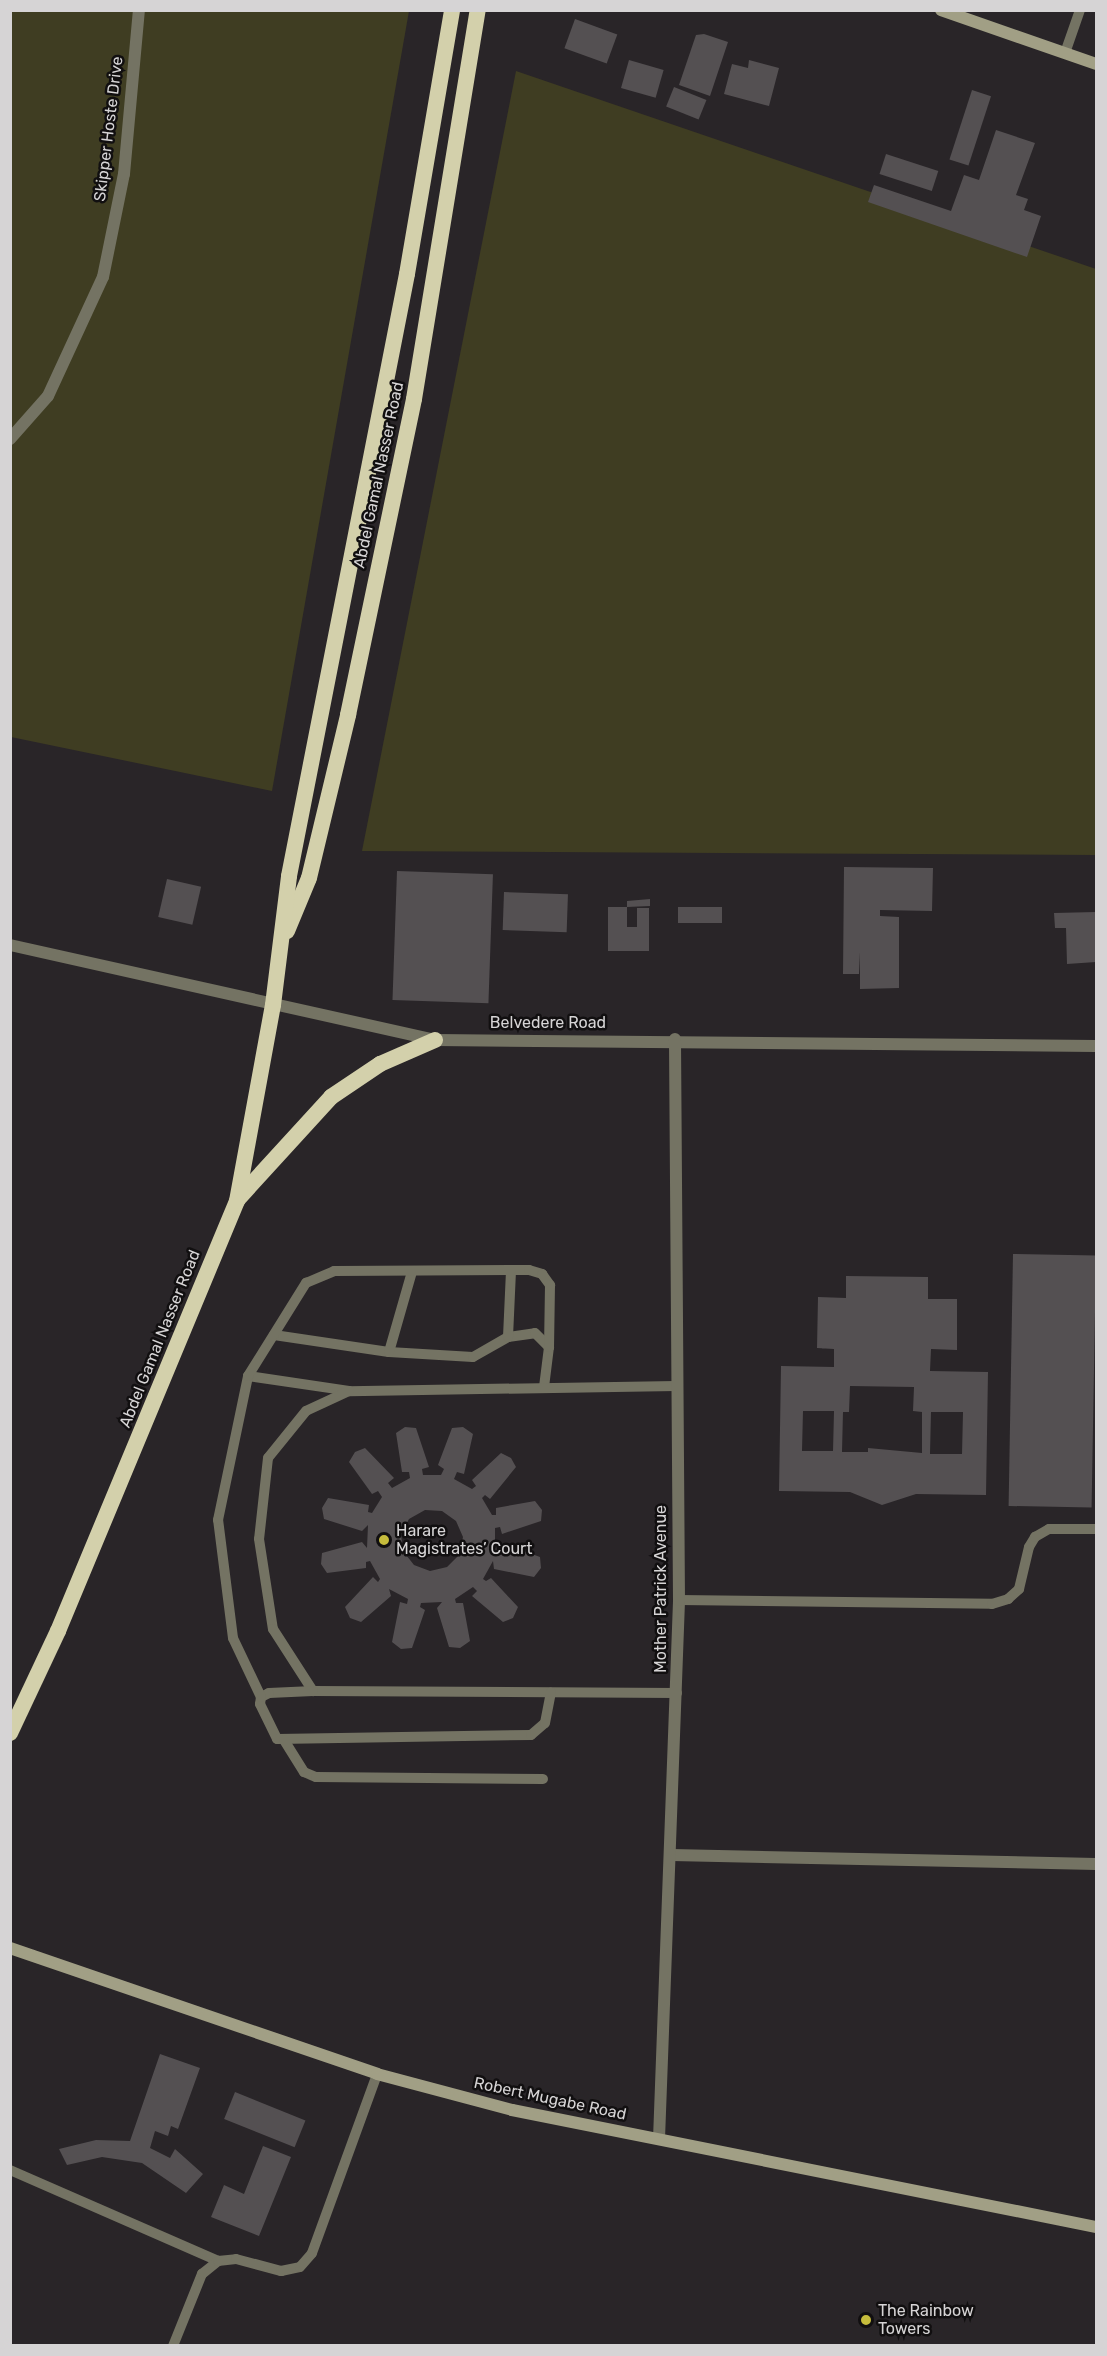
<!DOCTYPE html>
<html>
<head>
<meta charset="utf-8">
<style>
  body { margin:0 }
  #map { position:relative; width:1107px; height:2356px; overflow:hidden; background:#292528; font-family:Rubik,sans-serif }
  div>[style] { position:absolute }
  .green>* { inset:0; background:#3f3d22 }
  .building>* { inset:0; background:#545052; transform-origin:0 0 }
  .service>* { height:10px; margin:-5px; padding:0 5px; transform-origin:5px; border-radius:5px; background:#747363 }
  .minor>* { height:12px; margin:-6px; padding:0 6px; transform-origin:6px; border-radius:6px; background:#747363 }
  .secondary>* { height:12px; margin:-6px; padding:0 6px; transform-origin:6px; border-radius:6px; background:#a19f85 }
  .trunk>* { height:16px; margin:-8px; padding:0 8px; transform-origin:8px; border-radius:8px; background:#d3d0ab }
  .dots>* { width:16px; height:16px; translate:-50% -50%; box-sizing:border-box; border:3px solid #110f10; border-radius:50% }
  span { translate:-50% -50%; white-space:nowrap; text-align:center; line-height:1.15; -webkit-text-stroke:5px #110f10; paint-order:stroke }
  .street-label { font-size:16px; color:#d6d4d5 }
  .poi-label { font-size:16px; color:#d6d4d5 }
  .left { translate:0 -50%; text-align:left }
  .frame { position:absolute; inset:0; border:12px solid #d6d4d5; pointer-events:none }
</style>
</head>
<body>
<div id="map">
  <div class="green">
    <div style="clip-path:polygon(11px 11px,409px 11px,272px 791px,11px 737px)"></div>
    <div style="clip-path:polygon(516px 71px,1096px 269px,1096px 855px,362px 851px)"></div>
  </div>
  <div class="building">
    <div style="left:575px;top:19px;width:45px;height:31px;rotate:20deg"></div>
    <div style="clip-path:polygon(704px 34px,728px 42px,710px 96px,679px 85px,696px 35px)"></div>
    <div style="left:629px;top:60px;width:36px;height:29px;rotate:16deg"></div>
    <div style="clip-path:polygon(749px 60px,779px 68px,769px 106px,724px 94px,732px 64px,748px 68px)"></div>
    <div style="left:674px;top:87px;width:35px;height:21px;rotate:22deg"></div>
    <div style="left:972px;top:90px;width:20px;height:73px;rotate:18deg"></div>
    <div style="clip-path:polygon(996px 130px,1035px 143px,1016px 195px,1028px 199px,1024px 210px,1041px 216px,1027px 257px,868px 202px,874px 185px,951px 211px,964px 175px,979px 180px)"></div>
    <div style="left:886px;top:154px;width:55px;height:21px;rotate:18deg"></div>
    <div style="clip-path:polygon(844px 867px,933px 868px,932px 911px,880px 910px,880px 916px,899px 917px,899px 988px,860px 989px,860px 952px,859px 974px,843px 974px)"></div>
    <div style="left:397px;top:871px;width:96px;height:129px;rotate:2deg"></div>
    <div style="left:167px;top:879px;width:35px;height:39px;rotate:13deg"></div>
    <div style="left:504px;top:892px;width:64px;height:38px;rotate:2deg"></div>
    <div style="clip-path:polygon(650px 899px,650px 906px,627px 907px,627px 901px)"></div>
    <div style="clip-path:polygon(608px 907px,627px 907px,627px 927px,637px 927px,637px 908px,649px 908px,649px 951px,608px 951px)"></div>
    <div style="left:678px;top:907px;width:44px;height:16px"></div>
    <div style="clip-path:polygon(1096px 912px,1096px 962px,1067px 964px,1066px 928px,1055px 928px,1054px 913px)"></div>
    <div style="left:1013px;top:1254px;width:83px;height:252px;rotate:1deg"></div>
    <div style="clip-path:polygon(evenodd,846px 1276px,928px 1277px,928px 1299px,957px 1299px,957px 1350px,931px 1349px,930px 1371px,988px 1372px,986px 1495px,916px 1494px,882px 1505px,850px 1492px,779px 1491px,781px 1366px,834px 1367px,834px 1349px,817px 1348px,818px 1297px,846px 1298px,846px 1276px,850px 1386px,914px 1387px,913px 1411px,922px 1412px,922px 1453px,868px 1448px,868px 1452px,842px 1452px,843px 1412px,849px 1412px,850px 1386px,846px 1276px,803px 1411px,834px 1411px,833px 1451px,802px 1451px,803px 1411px,846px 1276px,931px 1412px,963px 1412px,962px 1454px,930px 1454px,931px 1412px)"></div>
    <div style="clip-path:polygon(evenodd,405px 1427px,416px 1428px,429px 1467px,422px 1469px,423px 1475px,441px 1475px,444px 1469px,438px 1465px,452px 1428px,463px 1427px,473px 1434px,464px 1474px,457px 1472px,454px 1479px,472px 1489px,476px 1486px,472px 1480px,501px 1453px,511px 1458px,516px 1467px,490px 1499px,485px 1495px,482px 1498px,492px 1515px,496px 1515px,496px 1508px,535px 1501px,542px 1510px,541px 1521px,502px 1534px,500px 1527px,495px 1528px,495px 1548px,499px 1550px,502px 1543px,540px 1557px,541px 1568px,534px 1577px,494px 1569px,493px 1561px,483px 1579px,486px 1581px,491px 1578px,518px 1607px,513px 1618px,503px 1622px,472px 1596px,477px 1591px,473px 1587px,455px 1599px,456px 1603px,463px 1603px,470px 1641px,460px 1648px,449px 1647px,437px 1608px,442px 1602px,421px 1603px,420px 1607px,425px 1610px,412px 1648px,401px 1649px,392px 1642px,400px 1602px,407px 1604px,408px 1599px,389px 1589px,391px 1596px,361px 1622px,350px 1618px,345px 1607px,373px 1577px,378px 1582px,380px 1579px,370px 1561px,366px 1562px,366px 1568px,327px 1573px,321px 1564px,322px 1553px,362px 1542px,367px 1548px,368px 1525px,362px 1531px,324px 1519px,322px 1508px,328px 1498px,369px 1505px,368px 1512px,372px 1513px,382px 1497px,378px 1491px,372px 1494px,349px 1462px,355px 1452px,365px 1448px,394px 1478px,388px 1483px,392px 1488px,410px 1478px,409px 1472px,402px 1472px,396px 1433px,405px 1427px,425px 1510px,442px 1511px,456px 1521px,463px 1537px,459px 1555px,447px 1567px,430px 1571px,414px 1565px,403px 1551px,401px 1534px,409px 1519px,425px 1510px)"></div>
    <div style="clip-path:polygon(160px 2054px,200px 2068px,178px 2129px,171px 2126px,168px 2136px,155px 2131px,150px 2148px,170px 2158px,175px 2149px,203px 2174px,186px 2193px,142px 2163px,102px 2157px,67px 2165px,59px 2149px,96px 2140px,130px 2141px)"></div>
    <div style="left:235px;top:2092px;width:76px;height:29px;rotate:22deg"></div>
    <div style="clip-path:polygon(263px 2146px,291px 2157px,259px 2236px,211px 2217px,224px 2185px,244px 2194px)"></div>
  </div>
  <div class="service">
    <div style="left:1065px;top:53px;width:46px;rotate:-70.8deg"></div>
    <div style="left:274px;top:1335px;width:116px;rotate:8.4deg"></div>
    <div style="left:389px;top:1352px;width:84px;rotate:3.4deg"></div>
    <div style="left:473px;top:1357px;width:40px;rotate:-29.7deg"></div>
    <div style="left:508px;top:1337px;width:27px;rotate:-8deg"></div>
    <div style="left:535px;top:1333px;width:20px;rotate:45deg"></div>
    <div style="left:549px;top:1347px;width:40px;rotate:97.1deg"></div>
    <div style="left:508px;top:1337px;width:66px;rotate:-87.4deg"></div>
    <div style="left:389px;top:1352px;width:83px;rotate:-74deg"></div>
    <div style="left:248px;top:1376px;width:102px;rotate:8.4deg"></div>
    <div style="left:676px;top:1386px;width:327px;rotate:179.1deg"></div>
    <div style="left:349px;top:1391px;width:47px;rotate:155.1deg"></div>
    <div style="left:306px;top:1411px;width:60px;rotate:129deg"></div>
    <div style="left:268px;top:1458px;width:81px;rotate:96.3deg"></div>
    <div style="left:259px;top:1539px;width:91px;rotate:81.2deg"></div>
    <div style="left:273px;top:1629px;width:74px;rotate:57.2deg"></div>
    <div style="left:313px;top:1691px;width:364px;rotate:0.3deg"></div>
    <div style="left:679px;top:1600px;width:313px;rotate:0.7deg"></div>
    <div style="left:992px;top:1604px;width:17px;rotate:-17deg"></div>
    <div style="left:1008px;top:1599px;width:15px;rotate:-42deg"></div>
    <div style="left:1019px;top:1589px;width:43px;rotate:-76.6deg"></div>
    <div style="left:1029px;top:1547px;width:12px;rotate:-59deg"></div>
    <div style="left:1035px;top:1537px;width:16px;rotate:-30deg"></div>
    <div style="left:1049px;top:1529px;width:47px"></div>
    <div style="left:313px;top:1691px;width:44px;rotate:177.4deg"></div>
    <div style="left:269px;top:1693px;width:9px;rotate:153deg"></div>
    <div style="left:261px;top:1697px;width:7px;rotate:98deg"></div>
    <div style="left:260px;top:1704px;width:39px;rotate:64deg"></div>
    <div style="left:277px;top:1739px;width:254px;rotate:-0.9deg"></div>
    <div style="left:531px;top:1735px;width:18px;rotate:-41deg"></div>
    <div style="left:545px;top:1723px;width:31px;rotate:-79deg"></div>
    <div style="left:261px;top:1697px;width:65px;rotate:-115.4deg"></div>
    <div style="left:233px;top:1638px;width:119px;rotate:-97.2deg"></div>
    <div style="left:218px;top:1520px;width:147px;rotate:-78.2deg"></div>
    <div style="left:248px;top:1376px;width:110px;rotate:-58.1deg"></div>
    <div style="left:306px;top:1283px;width:30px;rotate:-23deg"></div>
    <div style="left:334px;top:1271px;width:195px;rotate:-0.3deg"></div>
    <div style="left:529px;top:1270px;width:14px;rotate:17deg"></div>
    <div style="left:542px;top:1274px;width:14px;rotate:54deg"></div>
    <div style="left:550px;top:1285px;width:62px;rotate:90.9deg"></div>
    <div style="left:284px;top:1740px;width:38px;rotate:58deg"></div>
    <div style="left:304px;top:1772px;width:13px;rotate:23deg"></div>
    <div style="left:316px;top:1777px;width:227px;rotate:0.5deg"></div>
    <div style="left:10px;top:2170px;width:227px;rotate:23.6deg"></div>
    <div style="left:173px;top:2346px;width:78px;rotate:-68.1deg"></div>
    <div style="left:202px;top:2274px;width:21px;rotate:-39deg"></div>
    <div style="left:218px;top:2261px;width:18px;rotate:-6deg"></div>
    <div style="left:236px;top:2259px;width:47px;rotate:14.9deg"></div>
    <div style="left:281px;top:2271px;width:19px;rotate:-12deg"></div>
    <div style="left:300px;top:2267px;width:18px;rotate:-49deg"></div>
    <div style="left:312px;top:2253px;width:190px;rotate:-70deg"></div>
  </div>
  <div class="minor">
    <div style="left:10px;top:439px;width:57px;rotate:-48.5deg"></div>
    <div style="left:48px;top:396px;width:131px;rotate:-65.2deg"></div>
    <div style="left:103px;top:277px;width:105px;rotate:-78.5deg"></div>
    <div style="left:124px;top:174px;width:165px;rotate:-84.8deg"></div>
    <div style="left:10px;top:945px;width:435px;rotate:12.6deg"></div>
    <div style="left:435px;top:1040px;width:661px;rotate:0.52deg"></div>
    <div style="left:672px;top:1855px;width:424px;rotate:1.2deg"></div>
    <div style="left:659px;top:2139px;width:539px;rotate:-87.87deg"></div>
    <div style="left:679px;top:1600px;width:561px;rotate:-90.41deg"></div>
  </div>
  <div class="secondary">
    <div style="left:941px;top:10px;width:164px;rotate:19.2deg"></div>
    <div style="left:10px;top:1948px;width:388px;rotate:18.9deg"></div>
    <div style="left:377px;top:2074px;width:140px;rotate:14.9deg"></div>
    <div style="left:512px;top:2110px;width:596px;rotate:11.33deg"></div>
  </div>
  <div class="trunk">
    <div style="left:287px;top:931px;width:57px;rotate:-67.5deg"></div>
    <div style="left:309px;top:878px;width:168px;rotate:-76.5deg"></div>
    <div style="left:348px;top:715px;width:323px;rotate:-78.2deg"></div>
    <div style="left:414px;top:399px;width:394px;rotate:-80.7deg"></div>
    <div style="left:238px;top:1199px;width:138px;rotate:-47.6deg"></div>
    <div style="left:331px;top:1097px;width:59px;rotate:-34deg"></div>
    <div style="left:380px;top:1064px;width:60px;rotate:-23.6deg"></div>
    <div style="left:10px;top:1733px;width:113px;rotate:-64.8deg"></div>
    <div style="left:58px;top:1631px;width:466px;rotate:-67.4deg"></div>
    <div style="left:237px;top:1201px;width:199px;rotate:-79.6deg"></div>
    <div style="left:273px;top:1005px;width:130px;rotate:-82.9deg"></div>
    <div style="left:289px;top:876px;width:613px;rotate:-78.91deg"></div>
    <div style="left:407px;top:274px;width:268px;rotate:-80.3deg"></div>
  </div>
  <div class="dots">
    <div style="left:384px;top:1540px;background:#c6bc3c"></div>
    <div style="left:866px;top:2320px;background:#c6bc3c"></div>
  </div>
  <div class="street-label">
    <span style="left:109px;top:129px;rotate:-83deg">Skipper Hoste Drive</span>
    <span style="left:379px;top:475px;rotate:-78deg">Abdel Gamal Nasser Road</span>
    <span style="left:548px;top:1023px">Belvedere Road</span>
    <span style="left:160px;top:1339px;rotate:-68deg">Abdel Gamal Nasser Road</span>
    <span style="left:661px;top:1589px;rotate:-90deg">Mother Patrick Avenue</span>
    <span style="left:550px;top:2099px;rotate:12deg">Robert Mugabe Road</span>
  </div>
  <div class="poi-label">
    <span class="left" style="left:396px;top:1540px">Harare<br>Magistrates’ Court</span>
    <span class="left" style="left:878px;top:2320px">The Rainbow<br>Towers</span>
  </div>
  <div class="frame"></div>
</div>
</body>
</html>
